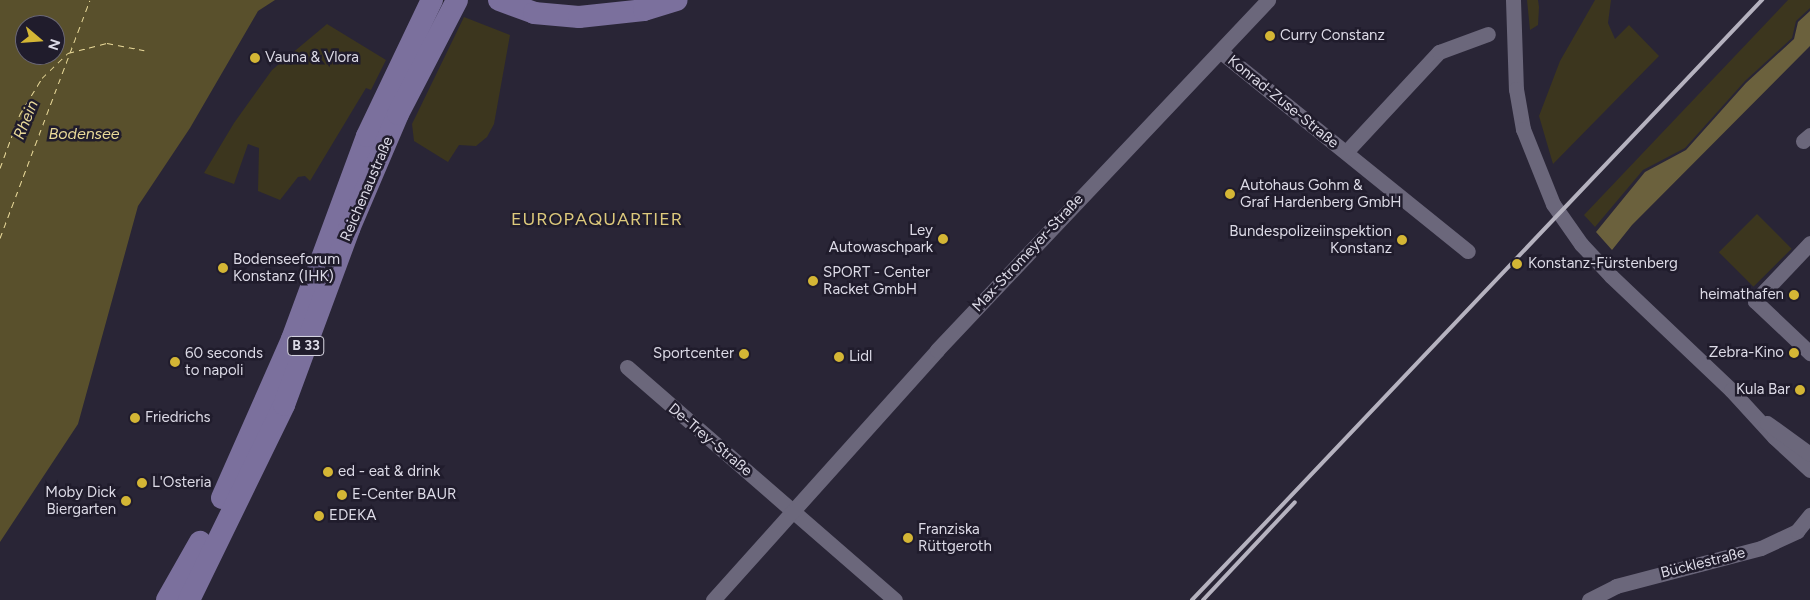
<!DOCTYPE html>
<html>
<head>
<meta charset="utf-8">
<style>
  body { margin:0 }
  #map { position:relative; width:1810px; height:600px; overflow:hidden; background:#292536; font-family:Figtree,sans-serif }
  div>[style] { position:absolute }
  .green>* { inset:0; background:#3c361e; transform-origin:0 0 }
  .forest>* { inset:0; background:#6b613d }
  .water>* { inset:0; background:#59502c }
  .ferry>* { height:1px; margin-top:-0.5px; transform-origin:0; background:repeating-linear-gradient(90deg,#e9d999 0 6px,transparent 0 11px) }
  .minor>* { height:15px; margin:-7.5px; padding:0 7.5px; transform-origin:7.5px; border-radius:7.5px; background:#6b677b }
  .primary>* { height:22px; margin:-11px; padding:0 11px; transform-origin:11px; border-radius:11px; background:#7b709d }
  .rail>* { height:4px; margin:-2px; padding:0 2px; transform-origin:2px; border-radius:2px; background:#b5b2bf }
  .dots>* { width:14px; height:14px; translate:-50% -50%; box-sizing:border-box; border:2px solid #201c2c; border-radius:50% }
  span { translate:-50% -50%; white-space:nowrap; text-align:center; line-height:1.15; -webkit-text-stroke:5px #201c2c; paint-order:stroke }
  .shield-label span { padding:1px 4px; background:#201c2c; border:1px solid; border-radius:4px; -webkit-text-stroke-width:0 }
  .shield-label { font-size:14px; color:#dcdae6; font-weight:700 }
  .poi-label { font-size:15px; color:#dcdae6 }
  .left { translate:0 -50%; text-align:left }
  .right { translate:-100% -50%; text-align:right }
  .street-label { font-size:15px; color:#dcdae6 }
  .water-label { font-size:16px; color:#e9d999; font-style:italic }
  .quarter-label { font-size:18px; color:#ddc97c; letter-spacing:1px }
  .north { position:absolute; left:15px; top:15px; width:50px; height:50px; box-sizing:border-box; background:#201c2c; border:1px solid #6b6876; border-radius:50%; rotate:108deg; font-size:14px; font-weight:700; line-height:20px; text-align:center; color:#dcdae6 }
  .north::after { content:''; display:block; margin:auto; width:18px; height:22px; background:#d4b635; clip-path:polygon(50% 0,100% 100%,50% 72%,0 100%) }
</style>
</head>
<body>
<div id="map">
  <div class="green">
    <div style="clip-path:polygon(1527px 0,1538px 0,1539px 7px,1538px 25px,1530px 30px)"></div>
    <div style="clip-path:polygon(1595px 0,1611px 0,1608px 23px,1615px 39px,1629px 25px,1659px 56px,1553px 164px,1539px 116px,1560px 61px)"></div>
    <div style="clip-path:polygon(1788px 0,1810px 0,1810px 8px,1796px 21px,1792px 38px,1745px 81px,1685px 148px,1643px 170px,1595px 227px,1584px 215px)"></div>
    <div style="clip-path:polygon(464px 17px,510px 35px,494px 124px,487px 137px,476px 146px,459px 145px,448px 162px,414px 141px,412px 124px)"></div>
    <div style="clip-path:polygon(327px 24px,386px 60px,371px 90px,366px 88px,310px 181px,305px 176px,298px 177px,280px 200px,258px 191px,259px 148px,248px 144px,234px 184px,204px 173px,234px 123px,272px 70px)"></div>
    <div style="left:1757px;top:214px;width:49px;height:54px;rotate:45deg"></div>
  </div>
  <div class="forest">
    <div style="clip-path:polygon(1810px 11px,1810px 46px,1632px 225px,1612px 250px,1596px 232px,1645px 172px,1686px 150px,1746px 83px,1794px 39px,1798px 22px)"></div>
  </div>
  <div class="water">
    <div style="clip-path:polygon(evenodd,0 0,275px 0,258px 11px,190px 128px,138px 206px,78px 424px,0 542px,0 0,25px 25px,55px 25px,55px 55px,25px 55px,25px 25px)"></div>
  </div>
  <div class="ferry">
    <div style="left:0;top:168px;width:58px;rotate:-69.7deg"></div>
    <div style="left:20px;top:114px;width:42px;rotate:-58.6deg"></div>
    <div style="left:42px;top:78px;width:36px;rotate:-44deg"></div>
    <div style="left:68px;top:53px;width:40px;rotate:-14.4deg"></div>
    <div style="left:107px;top:43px;width:38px;rotate:11deg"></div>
    <div style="left:0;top:238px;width:254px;rotate:-69.3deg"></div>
  </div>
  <div class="minor">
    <div style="left:1513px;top:0;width:89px;rotate:88.1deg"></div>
    <div style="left:1516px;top:89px;width:41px;rotate:80.1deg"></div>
    <div style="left:1523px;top:129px;width:81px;rotate:68.2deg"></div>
    <div style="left:1553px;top:204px;width:49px;rotate:55deg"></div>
    <div style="left:1581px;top:244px;width:44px;rotate:46.8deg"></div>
    <div style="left:1611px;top:276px;width:166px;rotate:43.5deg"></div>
    <div style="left:1731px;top:390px;width:64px;rotate:47.5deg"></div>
    <div style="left:1774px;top:437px;width:49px;rotate:42.5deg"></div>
    <div style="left:1221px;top:52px;width:317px;rotate:38.9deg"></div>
    <div style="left:1803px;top:141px;width:9px;rotate:-41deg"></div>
    <div style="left:1346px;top:152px;width:137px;rotate:-47.1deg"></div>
    <div style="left:1439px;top:52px;width:52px;rotate:-20.2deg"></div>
    <div style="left:1810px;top:243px;width:80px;rotate:133.5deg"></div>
    <div style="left:1755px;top:301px;width:76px;rotate:43.4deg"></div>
    <div style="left:627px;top:367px;width:355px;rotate:41deg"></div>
    <div style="left:1767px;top:423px;width:53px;rotate:35.8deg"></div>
    <div style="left:713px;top:600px;width:336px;rotate:-48.1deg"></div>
    <div style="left:937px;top:350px;width:482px;rotate:-46.6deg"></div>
    <div style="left:1589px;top:600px;width:30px;rotate:-27deg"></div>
    <div style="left:1616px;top:586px;width:150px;rotate:-14.7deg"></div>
    <div style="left:1761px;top:548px;width:40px;rotate:-25deg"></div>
    <div style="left:1797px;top:531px;width:21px;rotate:-51deg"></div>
  </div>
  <div class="primary">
    <div style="left:499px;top:0;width:37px;rotate:20deg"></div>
    <div style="left:534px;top:13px;width:45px;rotate:5.1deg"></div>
    <div style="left:579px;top:17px;width:65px;rotate:-6.1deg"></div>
    <div style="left:644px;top:10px;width:34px;rotate:-17deg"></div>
    <div style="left:222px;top:498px;width:174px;rotate:-66.2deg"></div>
    <div style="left:292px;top:339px;width:216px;rotate:-69.7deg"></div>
    <div style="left:367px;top:136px;width:151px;rotate:-64.5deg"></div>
    <div style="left:167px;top:600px;width:67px;rotate:-60.4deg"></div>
    <div style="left:189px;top:600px;width:217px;rotate:-64deg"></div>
    <div style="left:284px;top:405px;width:188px;rotate:-69.7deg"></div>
    <div style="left:349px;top:229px;width:125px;rotate:-66.9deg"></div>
    <div style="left:398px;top:114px;width:128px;rotate:-62.6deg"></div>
  </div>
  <div class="rail">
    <div style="left:1192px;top:600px;width:828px;rotate:-46.47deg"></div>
    <div style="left:1203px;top:600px;width:134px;rotate:-46.8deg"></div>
  </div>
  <div class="dots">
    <div style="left:1270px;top:36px;background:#d4b635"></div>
    <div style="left:255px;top:58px;background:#d4b635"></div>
    <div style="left:1230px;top:194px;background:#d4b635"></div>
    <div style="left:943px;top:239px;background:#d4b635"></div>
    <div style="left:1402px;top:240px;background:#d4b635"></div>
    <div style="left:1517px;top:264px;background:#d4b635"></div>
    <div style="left:223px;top:268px;background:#d4b635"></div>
    <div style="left:813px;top:281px;background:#d4b635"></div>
    <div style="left:1794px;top:295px;background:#d4b635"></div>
    <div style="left:1794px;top:353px;background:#d4b635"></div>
    <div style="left:744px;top:354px;background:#d4b635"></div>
    <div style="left:839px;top:357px;background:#d4b635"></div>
    <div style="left:175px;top:362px;background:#d4b635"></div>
    <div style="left:1800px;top:390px;background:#d4b635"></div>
    <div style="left:135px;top:418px;background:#d4b635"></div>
    <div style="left:328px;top:472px;background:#d4b635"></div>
    <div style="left:142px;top:483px;background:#d4b635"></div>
    <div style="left:342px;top:495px;background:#d4b635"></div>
    <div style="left:126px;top:501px;background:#d4b635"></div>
    <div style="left:319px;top:516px;background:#d4b635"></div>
    <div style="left:908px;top:538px;background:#d4b635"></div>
  </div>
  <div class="shield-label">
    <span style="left:306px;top:346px">B 33</span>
  </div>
  <div class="poi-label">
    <span class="left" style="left:1280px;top:36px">Curry Constanz</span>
    <span class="left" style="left:265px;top:58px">Vauna &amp; Vlora</span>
    <span class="left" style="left:1240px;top:194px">Autohaus Gohm &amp;<br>Graf Hardenberg GmbH</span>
    <span class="right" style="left:933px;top:239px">Ley<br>Autowaschpark</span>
    <span class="right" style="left:1392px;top:240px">Bundespolizeiinspektion<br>Konstanz</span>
    <span class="left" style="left:233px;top:268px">Bodenseeforum<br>Konstanz (IHK)</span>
    <span class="left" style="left:1528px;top:264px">Konstanz-Fürstenberg</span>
    <span class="left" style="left:823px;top:281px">SPORT - Center<br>Racket GmbH</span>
    <span class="right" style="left:1784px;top:295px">heimathafen</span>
    <span class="left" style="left:185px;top:362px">60 seconds<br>to napoli</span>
    <span class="right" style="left:1784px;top:353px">Zebra-Kino</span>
    <span class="right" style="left:734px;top:354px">Sportcenter</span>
    <span class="left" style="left:849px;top:357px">Lidl</span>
    <span class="right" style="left:1790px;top:390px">Kula Bar</span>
    <span class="left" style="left:145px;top:418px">Friedrichs</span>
    <span class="left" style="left:338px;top:472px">ed - eat &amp; drink</span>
    <span class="left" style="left:152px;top:483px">L'Osteria</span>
    <span class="right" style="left:116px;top:501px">Moby Dick<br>Biergarten</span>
    <span class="left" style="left:352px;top:495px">E-Center BAUR</span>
    <span class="left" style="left:329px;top:516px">EDEKA</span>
    <span class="left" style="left:918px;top:538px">Franziska<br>Rüttgeroth</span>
  </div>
  <div class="street-label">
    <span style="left:1283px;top:102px;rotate:39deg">Konrad-Zuse-Straße</span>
    <span style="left:367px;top:189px;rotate:-67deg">Reichenaustraße</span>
    <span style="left:1028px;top:253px;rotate:-47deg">Max-Stromeyer-Straße</span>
    <span style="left:710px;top:440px;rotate:40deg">De-Trey-Straße</span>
    <span style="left:1703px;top:563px;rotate:-14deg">Bücklestraße</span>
  </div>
  <div class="water-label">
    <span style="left:26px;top:120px;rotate:-68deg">Rhein</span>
    <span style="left:84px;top:134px">Bodensee</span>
  </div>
  <div class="quarter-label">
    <span style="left:597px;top:219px">EUROPAQUARTIER</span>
  </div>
  <div class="north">N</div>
</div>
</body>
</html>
